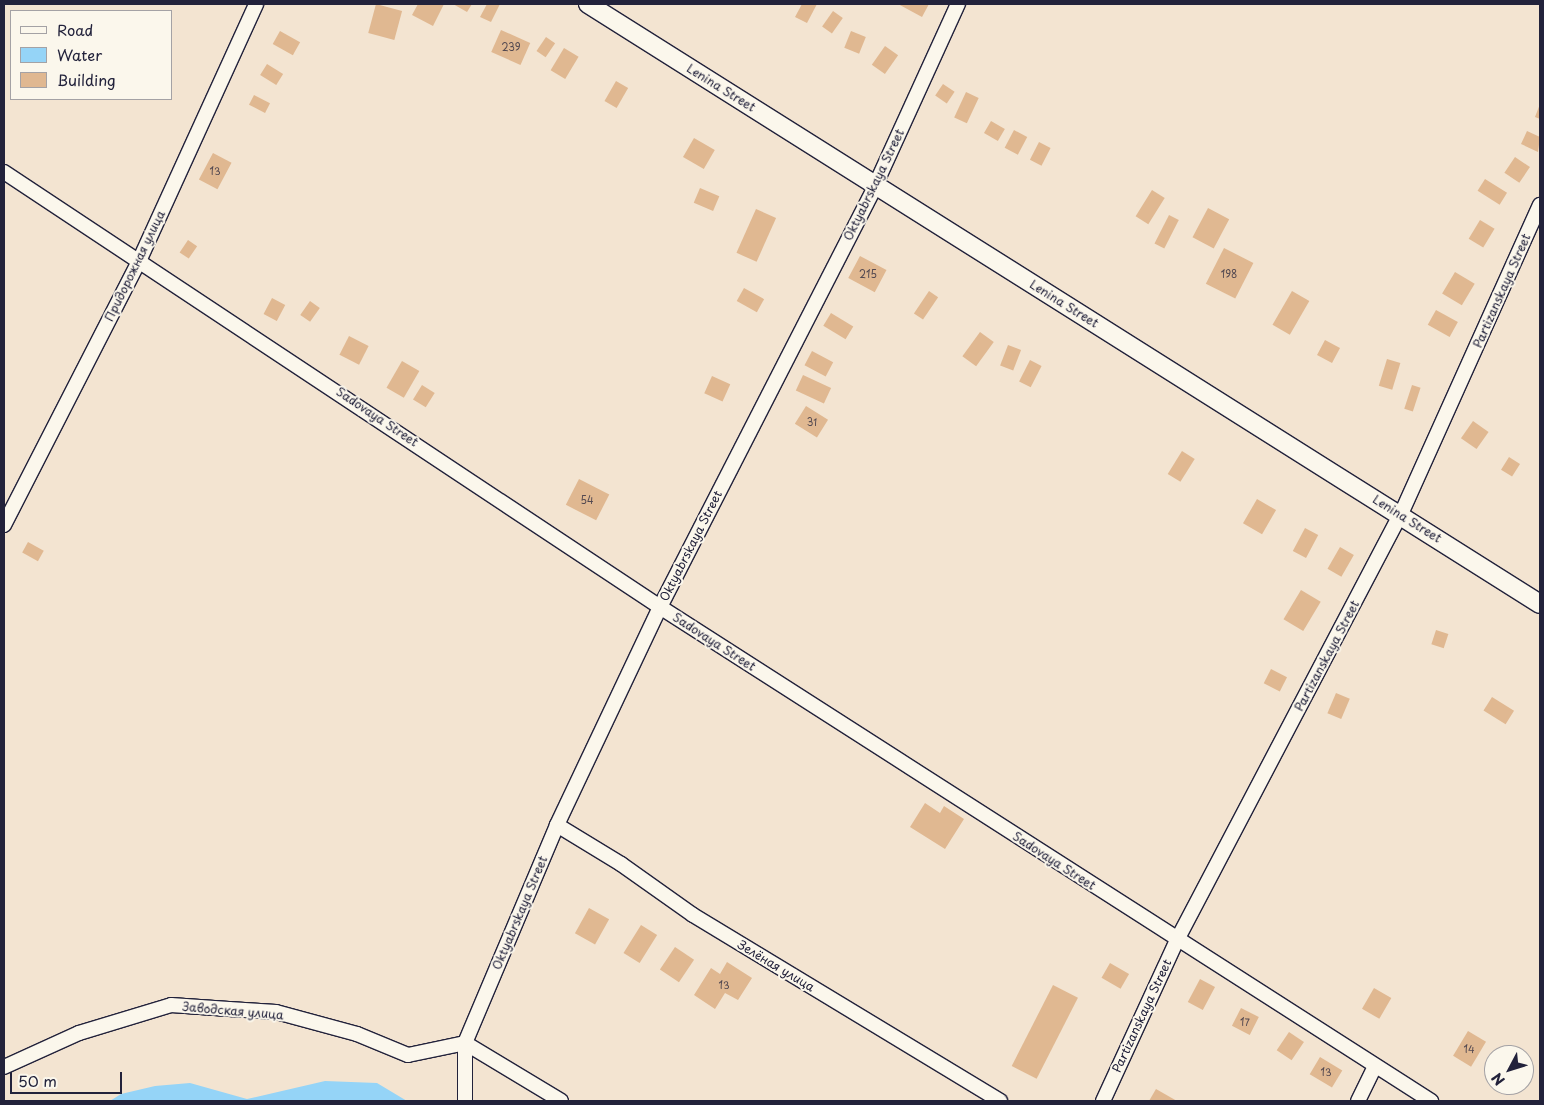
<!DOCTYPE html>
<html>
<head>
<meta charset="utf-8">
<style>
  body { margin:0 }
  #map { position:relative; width:1544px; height:1105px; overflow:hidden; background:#f3e4d1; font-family:"Playpen Sans",sans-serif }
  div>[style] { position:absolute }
  .water>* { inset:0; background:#95d4f7 }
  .building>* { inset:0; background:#e0b891; transform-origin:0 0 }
  .roads { filter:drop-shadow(1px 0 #22223b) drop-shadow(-1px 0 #22223b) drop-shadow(0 1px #22223b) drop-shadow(0 -1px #22223b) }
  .minor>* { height:14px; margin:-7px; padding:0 7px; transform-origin:7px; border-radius:7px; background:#fbf7ec }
  .tertiary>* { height:18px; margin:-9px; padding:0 9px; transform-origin:9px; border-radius:9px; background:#fbf7ec }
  span { translate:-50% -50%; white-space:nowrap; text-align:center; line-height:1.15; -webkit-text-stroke:4px #fbf7ec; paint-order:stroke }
  .number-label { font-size:10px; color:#524850 }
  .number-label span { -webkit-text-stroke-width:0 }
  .street-label { font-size:12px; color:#22223b }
  .frame { position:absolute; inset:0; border:5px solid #22223b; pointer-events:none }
  .legend { position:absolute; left:10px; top:10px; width:162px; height:90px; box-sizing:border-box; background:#fbf7ec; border:1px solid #a4a2a5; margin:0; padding:6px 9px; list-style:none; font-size:15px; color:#22223b }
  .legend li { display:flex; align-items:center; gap:10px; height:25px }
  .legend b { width:25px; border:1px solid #a4a2a5 }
  .north { position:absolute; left:1484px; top:1045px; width:50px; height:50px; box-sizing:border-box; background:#fbf7ec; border:1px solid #a4a2a5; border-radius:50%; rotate:230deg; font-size:14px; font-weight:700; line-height:20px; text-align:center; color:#22223b }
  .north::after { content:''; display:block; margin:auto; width:18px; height:22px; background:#22223b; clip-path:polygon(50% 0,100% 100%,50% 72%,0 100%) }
  .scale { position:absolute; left:10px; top:1072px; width:112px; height:22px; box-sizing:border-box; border:2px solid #22223b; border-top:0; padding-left:6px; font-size:15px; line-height:18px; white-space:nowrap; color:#22223b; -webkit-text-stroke:4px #fbf7ec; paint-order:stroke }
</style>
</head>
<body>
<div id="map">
  <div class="water">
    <div style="clip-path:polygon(325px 1081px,377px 1083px,407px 1101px,110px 1101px,121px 1094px,155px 1086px,190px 1083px,247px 1099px)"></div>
  </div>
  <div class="building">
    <div style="left:376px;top:4px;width:27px;height:30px;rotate:15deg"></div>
    <div style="clip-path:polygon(418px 4px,444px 4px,433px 26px,412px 15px)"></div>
    <div style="clip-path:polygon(453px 4px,472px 4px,467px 12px)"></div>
    <div style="clip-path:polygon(487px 4px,500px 4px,491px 22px,480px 17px)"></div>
    <div style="clip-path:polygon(802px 4px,817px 4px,807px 23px,795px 17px)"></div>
    <div style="clip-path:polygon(898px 4px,929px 4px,922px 17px)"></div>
    <div style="left:833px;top:11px;width:12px;height:19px;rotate:35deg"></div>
    <div style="left:501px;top:30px;width:32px;height:24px;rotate:24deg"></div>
    <div style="left:280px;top:31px;width:23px;height:15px;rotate:29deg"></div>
    <div style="left:851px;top:31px;width:16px;height:18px;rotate:22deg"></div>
    <div style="left:546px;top:37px;width:11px;height:17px;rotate:34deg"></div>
    <div style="left:885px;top:46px;width:16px;height:23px;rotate:35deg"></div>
    <div style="left:564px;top:48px;width:17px;height:26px;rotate:31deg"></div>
    <div style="left:267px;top:64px;width:19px;height:13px;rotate:32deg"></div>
    <div style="left:616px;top:81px;width:14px;height:23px;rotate:30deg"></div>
    <div style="left:943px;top:84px;width:14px;height:14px;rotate:34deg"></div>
    <div style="left:966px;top:92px;width:14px;height:28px;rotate:25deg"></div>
    <div style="left:254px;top:95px;width:18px;height:11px;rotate:27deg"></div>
    <div style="clip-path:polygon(1540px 104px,1540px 119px,1535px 117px)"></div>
    <div style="left:991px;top:121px;width:16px;height:14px;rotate:30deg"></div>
    <div style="left:1014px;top:130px;width:15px;height:20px;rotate:28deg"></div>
    <div style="clip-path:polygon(1527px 131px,1540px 137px,1538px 152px,1521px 144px)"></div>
    <div style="left:694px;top:138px;width:24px;height:22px;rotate:30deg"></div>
    <div style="left:1039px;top:142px;width:13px;height:20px;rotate:27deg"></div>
    <div style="left:213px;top:153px;width:21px;height:30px;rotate:28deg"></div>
    <div style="left:1515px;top:157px;width:18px;height:19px;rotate:34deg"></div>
    <div style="left:1485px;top:179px;width:26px;height:14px;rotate:32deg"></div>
    <div style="left:700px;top:188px;width:21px;height:16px;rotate:23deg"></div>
    <div style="left:1152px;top:190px;width:15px;height:31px;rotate:32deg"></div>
    <div style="left:1208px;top:208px;width:24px;height:33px;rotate:28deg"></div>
    <div style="left:756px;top:209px;width:22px;height:48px;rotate:24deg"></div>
    <div style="left:1169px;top:215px;width:11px;height:32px;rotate:27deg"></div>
    <div style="left:1480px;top:220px;width:17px;height:22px;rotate:31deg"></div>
    <div style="left:188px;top:240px;width:11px;height:15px;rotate:34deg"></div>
    <div style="left:1224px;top:248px;width:33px;height:40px;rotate:27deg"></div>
    <div style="left:860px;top:256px;width:30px;height:25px;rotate:28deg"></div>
    <div style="left:1455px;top:272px;width:23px;height:25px;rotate:31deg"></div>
    <div style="left:744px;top:288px;width:23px;height:15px;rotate:29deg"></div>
    <div style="left:929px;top:291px;width:11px;height:27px;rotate:34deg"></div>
    <div style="left:1292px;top:291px;width:20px;height:39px;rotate:30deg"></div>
    <div style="left:272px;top:298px;width:15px;height:18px;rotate:28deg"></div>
    <div style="left:310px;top:301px;width:12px;height:17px;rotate:35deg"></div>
    <div style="left:1436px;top:310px;width:25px;height:17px;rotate:29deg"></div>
    <div style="left:831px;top:313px;width:26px;height:15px;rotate:31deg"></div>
    <div style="left:980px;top:332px;width:17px;height:30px;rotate:36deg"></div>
    <div style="left:349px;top:336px;width:22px;height:21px;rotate:27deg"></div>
    <div style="left:1325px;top:340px;width:17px;height:17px;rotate:28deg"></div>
    <div style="left:1008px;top:345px;width:14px;height:22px;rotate:21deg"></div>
    <div style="left:812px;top:351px;width:24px;height:16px;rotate:28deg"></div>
    <div style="left:1387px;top:359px;width:14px;height:28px;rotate:17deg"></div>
    <div style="left:1030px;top:360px;width:13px;height:24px;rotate:27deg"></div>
    <div style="left:402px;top:361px;width:20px;height:31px;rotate:30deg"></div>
    <div style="left:803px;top:375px;width:31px;height:17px;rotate:25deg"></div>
    <div style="left:712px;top:376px;width:20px;height:19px;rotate:24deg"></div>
    <div style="left:422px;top:385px;width:15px;height:17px;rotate:32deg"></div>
    <div style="left:1412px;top:385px;width:9px;height:25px;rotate:18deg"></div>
    <div style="left:806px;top:406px;width:26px;height:21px;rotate:32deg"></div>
    <div style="left:1473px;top:421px;width:19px;height:21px;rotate:35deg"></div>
    <div style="left:1182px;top:451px;width:15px;height:27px;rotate:32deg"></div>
    <div style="left:1509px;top:457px;width:13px;height:15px;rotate:32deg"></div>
    <div style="left:579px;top:479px;width:34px;height:29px;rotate:27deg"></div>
    <div style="left:1257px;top:499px;width:22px;height:28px;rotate:30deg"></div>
    <div style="left:1305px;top:528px;width:15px;height:26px;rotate:28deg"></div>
    <div style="left:28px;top:542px;width:18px;height:12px;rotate:29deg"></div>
    <div style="left:1340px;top:547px;width:16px;height:25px;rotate:30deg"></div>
    <div style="left:1301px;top:590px;width:23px;height:34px;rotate:31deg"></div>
    <div style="left:1436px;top:630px;width:13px;height:15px;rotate:18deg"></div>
    <div style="left:1271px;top:669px;width:18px;height:16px;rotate:27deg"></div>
    <div style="left:1336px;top:693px;width:15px;height:22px;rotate:23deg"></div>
    <div style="left:1492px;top:697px;width:26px;height:16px;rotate:32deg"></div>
    <div style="clip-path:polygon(925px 803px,940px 813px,944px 806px,964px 819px,945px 849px,910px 827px)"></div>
    <div style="left:589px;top:908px;width:23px;height:29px;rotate:29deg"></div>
    <div style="left:641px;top:925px;width:19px;height:33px;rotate:32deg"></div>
    <div style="left:675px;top:947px;width:23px;height:27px;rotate:34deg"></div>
    <div style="clip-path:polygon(727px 962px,752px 978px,738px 1000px,725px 993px,715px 1009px,694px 995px,711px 968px,720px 974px)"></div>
    <div style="left:1110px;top:963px;width:22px;height:17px;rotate:30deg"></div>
    <div style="left:1200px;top:979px;width:17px;height:26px;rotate:28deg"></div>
    <div style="left:1053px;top:985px;width:28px;height:91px;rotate:27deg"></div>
    <div style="left:1374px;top:988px;width:20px;height:24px;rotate:30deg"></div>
    <div style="left:1241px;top:1008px;width:20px;height:20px;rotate:27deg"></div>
    <div style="left:1468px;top:1031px;width:21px;height:29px;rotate:31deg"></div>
    <div style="left:1289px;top:1032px;width:18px;height:22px;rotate:34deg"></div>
    <div style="left:1320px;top:1057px;width:26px;height:20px;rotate:31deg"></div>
    <div style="clip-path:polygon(1156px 1089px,1177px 1101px,1149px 1101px)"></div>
  </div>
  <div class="roads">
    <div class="minor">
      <div style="left:4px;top:172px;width:787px;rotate:33.55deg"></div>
      <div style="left:660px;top:607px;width:916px;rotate:32.65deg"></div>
      <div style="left:4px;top:525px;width:299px;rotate:-62.9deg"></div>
      <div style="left:140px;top:259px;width:280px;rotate:-65.5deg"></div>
      <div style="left:557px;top:825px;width:75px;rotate:31.4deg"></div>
      <div style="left:621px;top:864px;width:88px;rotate:35.3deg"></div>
      <div style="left:693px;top:915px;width:359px;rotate:31.2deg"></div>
      <div style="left:4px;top:1067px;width:82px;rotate:-24.4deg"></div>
      <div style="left:79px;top:1033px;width:96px;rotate:-16.9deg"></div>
      <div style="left:171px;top:1005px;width:58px;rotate:3.9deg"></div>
      <div style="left:229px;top:1009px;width:47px;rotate:3.7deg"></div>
      <div style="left:276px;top:1012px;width:84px;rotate:15.2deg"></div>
      <div style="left:357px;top:1034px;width:55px;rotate:22.4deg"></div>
      <div style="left:408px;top:1055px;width:58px;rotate:-11.9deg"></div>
      <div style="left:465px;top:1043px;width:112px;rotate:31.1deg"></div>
      <div style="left:465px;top:1101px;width:58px;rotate:-90deg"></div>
      <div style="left:465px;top:1043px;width:237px;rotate:-67.1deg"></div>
      <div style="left:557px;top:825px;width:241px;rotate:-64.7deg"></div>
      <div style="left:660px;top:607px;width:473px;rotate:-62.9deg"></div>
      <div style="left:875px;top:186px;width:200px;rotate:-65.5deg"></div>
      <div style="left:1103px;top:1101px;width:177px;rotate:-65.3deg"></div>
      <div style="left:1177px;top:940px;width:481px;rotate:-62.3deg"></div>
      <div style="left:1401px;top:514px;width:339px;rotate:-65.8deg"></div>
      <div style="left:1358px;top:1101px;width:39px;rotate:-64deg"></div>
    </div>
    <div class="tertiary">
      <div style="left:588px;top:4px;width:1125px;rotate:32.22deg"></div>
    </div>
  </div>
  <div class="number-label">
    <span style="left:511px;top:47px">239</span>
    <span style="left:215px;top:171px">13</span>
    <span style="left:868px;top:274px">215</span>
    <span style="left:1229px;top:274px">198</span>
    <span style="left:812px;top:422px">31</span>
    <span style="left:587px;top:500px">54</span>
    <span style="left:724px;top:985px">13</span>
    <span style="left:1245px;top:1022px">17</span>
    <span style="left:1469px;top:1049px">14</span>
    <span style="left:1326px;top:1072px">13</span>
  </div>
  <div class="street-label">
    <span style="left:721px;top:88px;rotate:32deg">Lenina Street</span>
    <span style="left:874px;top:185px;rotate:-64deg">Oktyabrskaya Street</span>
    <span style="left:135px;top:266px;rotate:-64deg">Придорожная улица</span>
    <span style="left:1502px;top:291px;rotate:-66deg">Partizanskaya Street</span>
    <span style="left:1064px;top:304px;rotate:32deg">Lenina Street</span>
    <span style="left:377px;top:417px;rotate:34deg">Sadovaya Street</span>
    <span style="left:1407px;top:519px;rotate:32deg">Lenina Street</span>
    <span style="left:691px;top:546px;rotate:-63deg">Oktyabrskaya Street</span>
    <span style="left:714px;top:642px;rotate:33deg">Sadovaya Street</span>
    <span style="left:1327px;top:656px;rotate:-62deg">Partizanskaya Street</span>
    <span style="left:1054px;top:861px;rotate:33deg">Sadovaya Street</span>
    <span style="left:520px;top:913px;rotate:-67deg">Oktyabrskaya Street</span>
    <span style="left:776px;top:966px;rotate:31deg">Зелёная улица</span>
    <span style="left:233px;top:1011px;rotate:5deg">Заводская улица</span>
    <span style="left:1142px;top:1016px;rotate:-65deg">Partizanskaya Street</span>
  </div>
  <div class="frame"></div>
  <ul class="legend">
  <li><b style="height:6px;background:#fbf7ec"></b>Road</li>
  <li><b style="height:14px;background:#95d4f7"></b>Water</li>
  <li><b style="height:14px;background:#e0b891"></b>Building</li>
  </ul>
  <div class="north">N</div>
  <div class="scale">50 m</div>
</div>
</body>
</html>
